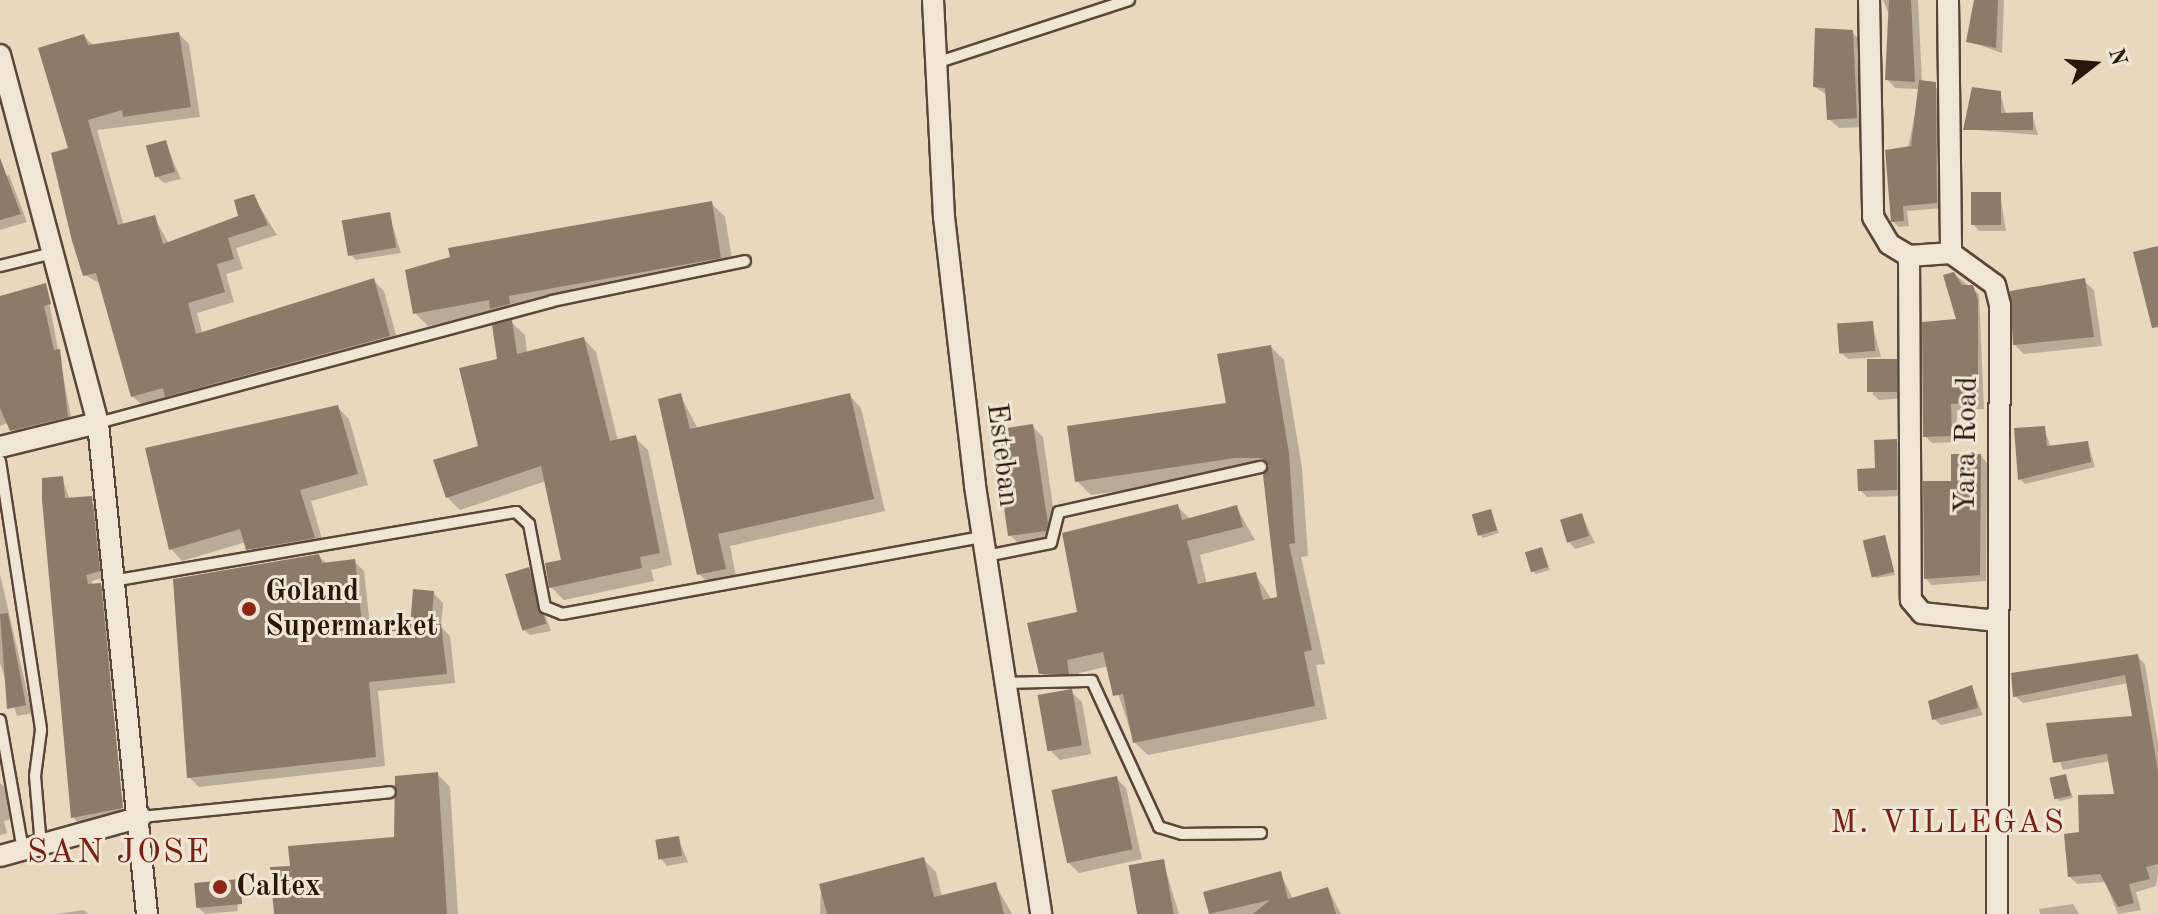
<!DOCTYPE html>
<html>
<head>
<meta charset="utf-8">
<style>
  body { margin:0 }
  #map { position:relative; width:2158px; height:914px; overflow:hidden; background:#e7d8be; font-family:"Old Standard TT",serif }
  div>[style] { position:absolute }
  .shadow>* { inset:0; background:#0003 }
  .building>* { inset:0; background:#8d7b69; transform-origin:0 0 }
  .roads { filter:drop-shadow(2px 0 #5a4638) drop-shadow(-2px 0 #5a4638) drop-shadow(0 2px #5a4638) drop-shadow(0 -2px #5a4638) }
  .lane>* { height:10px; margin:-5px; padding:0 5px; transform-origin:5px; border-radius:5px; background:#efe6d5 }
  .street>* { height:20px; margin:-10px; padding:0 10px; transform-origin:10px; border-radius:10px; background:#efe6d5 }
  .dots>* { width:22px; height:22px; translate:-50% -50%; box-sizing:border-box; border:4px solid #efe6d5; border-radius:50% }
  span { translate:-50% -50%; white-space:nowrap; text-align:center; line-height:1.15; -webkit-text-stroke:6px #efe6d5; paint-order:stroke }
  .street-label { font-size:30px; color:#2b160c }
  .poi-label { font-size:30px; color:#2b160c; font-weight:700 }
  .left { translate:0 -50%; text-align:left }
  .neighbourhood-label { font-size:32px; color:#7a1f14; letter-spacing:2px }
  .quarter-label { font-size:34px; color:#7a1f14; letter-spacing:2px }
  .north { position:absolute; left:2054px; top:24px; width:80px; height:80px; -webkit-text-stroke:6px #efe6d5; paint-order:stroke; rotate:73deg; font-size:22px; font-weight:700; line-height:32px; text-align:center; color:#2b160c }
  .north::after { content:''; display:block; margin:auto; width:28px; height:36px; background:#2b160c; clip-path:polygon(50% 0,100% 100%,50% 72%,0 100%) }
</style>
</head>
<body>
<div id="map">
  <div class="shadow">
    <div style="clip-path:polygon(1883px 0,1918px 0,1922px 82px,1941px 90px,1942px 208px,1907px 211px,1909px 226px,1899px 227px,1893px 222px,1920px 89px,1895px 88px,1887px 79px,1890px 17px)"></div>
    <div style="clip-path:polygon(1974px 0,2004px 0,2002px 53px,1968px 41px)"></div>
    <div style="clip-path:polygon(1852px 32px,1862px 42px,1866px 127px,1839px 128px,1829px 119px,1828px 96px,1815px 87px)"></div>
    <div style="clip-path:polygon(179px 34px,189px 44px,200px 117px,97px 130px,124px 226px,154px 217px,169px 244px,240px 217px,253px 196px,277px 235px,236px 248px,243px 269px,226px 274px,234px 302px,197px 313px,203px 335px,374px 281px,384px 291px,399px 346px,143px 406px,132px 396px,101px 284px,85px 275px,71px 149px,84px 36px,94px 46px)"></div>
    <div style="clip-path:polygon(2000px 93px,2006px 114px,2032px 114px,2038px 135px,1965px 129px)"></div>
    <div style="clip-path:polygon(165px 142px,181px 179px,164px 183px,157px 177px)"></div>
    <div style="clip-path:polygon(9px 175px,27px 222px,0 230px,0 178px)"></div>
    <div style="clip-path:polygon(2000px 194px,2006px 231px,1979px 231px,1973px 224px)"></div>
    <div style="clip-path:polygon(711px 203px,725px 217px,734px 271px,522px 310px,523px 317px,510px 321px,525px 335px,527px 353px,584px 339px,596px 352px,618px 441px,635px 438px,648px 450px,672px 565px,651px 570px,654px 581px,564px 600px,551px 587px,563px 561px,546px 481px,460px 510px,447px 497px,481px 448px,507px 323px,498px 314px,428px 326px,415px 313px)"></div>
    <div style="clip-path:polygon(389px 214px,401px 253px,356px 260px,350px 254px)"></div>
    <div style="clip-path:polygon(1954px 274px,1979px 294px,1984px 409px,1957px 410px,1957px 442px,1932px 443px,1925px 436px,1958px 321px)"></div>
    <div style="clip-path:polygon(2084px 281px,2094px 290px,2102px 346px,2024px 354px,2015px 345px)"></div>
    <div style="clip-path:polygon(46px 286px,72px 422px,17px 435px,10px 422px,0 426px,0 296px)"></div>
    <div style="clip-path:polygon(1872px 323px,1881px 357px,1848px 359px,1841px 353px)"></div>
    <div style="clip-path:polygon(1271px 347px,1284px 360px,1302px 468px,1308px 556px,1301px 557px,1325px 664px,1316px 665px,1327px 719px,1148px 755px,1134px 742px,1109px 666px,1079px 673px,1081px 686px,1054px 687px,1041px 673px,1079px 613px,1177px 506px,1191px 520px,1237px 508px,1255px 540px,1200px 555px,1207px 585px,1255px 574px,1272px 600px,1279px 599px,1268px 470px,1091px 495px,1077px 481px,1228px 404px)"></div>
    <div style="clip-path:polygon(1896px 361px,1903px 398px,1879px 400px,1872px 394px)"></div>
    <div style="clip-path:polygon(680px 395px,698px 429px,849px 395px,861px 408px,885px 511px,730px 546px,737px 581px,712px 586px,699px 574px)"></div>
    <div style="clip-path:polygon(337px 407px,349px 419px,368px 485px,311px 501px,325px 549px,259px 561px,246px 542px,182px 561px,171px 549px)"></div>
    <div style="clip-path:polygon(1032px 426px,1043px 437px,1057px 535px,1021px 546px,1010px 535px)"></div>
    <div style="clip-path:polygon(2044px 428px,2051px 448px,2088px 443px,2095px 467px,2025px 484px,2020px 479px)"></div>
    <div style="clip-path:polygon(1896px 441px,1903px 448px,1903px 496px,1867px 497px,1860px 490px)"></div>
    <div style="clip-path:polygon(1981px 456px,1987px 463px,1986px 581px,1932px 585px,1926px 579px,1953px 483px)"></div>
    <div style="clip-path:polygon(62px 478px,70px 500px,98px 505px,105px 577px,92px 581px,92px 585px,100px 585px,107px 591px,129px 814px,99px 589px,122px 816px,79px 824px,73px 817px)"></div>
    <div style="clip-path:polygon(1490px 511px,1499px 533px,1483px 538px,1480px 535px)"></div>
    <div style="clip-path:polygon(1582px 516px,1595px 543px,1575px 549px,1569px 542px)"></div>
    <div style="clip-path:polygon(1884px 537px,1895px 575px,1876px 578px,1873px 575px)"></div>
    <div style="clip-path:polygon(1542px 549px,1550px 570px,1536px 574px,1533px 571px)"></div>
    <div style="clip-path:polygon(319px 556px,327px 564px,354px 561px,364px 571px,371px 635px,412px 630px,433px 593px,443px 603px,441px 627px,450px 636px,455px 683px,378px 691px,385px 766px,199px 787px,189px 777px)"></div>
    <div style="clip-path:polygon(528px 569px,551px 631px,530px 635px,523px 629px)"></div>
    <div style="clip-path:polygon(0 574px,32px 713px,17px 716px,0 663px)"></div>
    <div style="clip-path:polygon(2137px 656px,2145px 664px,2158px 743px,2158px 873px,2156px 886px,2136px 892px,2141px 910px,2118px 914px,2105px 882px,2077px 884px,2070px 877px,2081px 834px,2117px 796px,2110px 761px,2063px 770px,2048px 725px,2134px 718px,2128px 683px,2023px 703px,2015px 696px)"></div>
    <div style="clip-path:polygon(1972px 687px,1983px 715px,1941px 725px,1934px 719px)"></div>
    <div style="clip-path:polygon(1071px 692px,1082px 702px,1091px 754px,1060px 760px,1049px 749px)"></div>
    <div style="clip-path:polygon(437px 774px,450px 787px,458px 914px,276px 914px,292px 868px,396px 838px)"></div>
    <div style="clip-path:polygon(2065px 776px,2073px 798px,2059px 801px,2057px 798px)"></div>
    <div style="clip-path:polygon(1116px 778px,1126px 788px,1142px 859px,1079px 873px,1069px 863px)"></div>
    <div style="clip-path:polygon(0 783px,10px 791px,14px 818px,4px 821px,7px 833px,0 835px)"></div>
    <div style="clip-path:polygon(678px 838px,688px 862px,667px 866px,661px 859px)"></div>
    <div style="clip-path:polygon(923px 859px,936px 872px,942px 897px,995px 884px,1012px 914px,820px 914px,821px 886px)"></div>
    <div style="clip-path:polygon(1163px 861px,1179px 914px,1140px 914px)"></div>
    <div style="clip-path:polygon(1280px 873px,1293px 899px,1328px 889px,1341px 914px,1211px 914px,1206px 893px)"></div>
    <div style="clip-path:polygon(236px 888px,238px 911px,205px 914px,198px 907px)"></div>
    <div style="clip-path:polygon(2073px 904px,2079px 914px,2040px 914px,2039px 909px)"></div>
    <div style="clip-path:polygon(84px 910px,88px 914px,56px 914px)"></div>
  </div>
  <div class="building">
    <div style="clip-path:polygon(1889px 0,1911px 0,1915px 82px,1885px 80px)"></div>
    <div style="clip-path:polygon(1974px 0,1998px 0,1996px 48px,1966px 42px)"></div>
    <div style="clip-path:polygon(1815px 28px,1853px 30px,1857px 118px,1827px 120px,1825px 88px,1813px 87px)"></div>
    <div style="clip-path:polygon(179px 32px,191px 107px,123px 117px,122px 110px,88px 120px,118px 225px,155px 215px,163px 244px,238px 216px,234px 200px,254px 194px,268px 225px,228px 238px,234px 259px,217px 264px,225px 292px,188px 303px,196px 334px,374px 278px,390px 336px,165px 397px,163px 388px,131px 397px,96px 273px,83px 276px,72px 241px,51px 153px,68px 148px,38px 48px,84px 34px,88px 45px)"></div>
    <div style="clip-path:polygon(1919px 80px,1936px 82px,1937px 203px,1903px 206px,1904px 221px,1891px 222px,1885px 150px,1911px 146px)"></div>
    <div style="clip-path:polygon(1972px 87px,2001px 91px,2001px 113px,2033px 112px,2033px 130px,1963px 130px)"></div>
    <div style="left:166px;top:140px;width:33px;height:21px;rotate:74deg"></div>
    <div style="clip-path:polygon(0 158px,21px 214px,0 220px)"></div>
    <div style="left:1971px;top:192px;width:30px;height:33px"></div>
    <div style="clip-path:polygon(712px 201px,721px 258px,509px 296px,510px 304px,490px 309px,489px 300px,413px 314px,405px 270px,450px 257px,448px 248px)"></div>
    <div style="left:390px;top:212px;width:36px;height:49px;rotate:80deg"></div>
    <div style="clip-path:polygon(2158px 246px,2158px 327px,2152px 328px,2133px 252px)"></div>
    <div style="clip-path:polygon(1954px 272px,1962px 285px,1973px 285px,1978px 300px,1978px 403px,1951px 404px,1952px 436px,1923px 437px,1922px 322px,1956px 319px,1943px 275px)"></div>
    <div style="clip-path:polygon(2085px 278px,2094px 337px,2013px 345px,2010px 291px)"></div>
    <div style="clip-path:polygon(46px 283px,51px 304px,44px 306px,54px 350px,60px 349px,68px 417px,10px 431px,0 408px,0 296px)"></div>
    <div style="clip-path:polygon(512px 320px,517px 354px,584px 337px,610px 441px,636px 435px,660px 553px,640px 557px,642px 568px,549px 588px,545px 563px,561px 560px,541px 466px,446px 498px,433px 460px,478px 446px,459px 368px,497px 359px,492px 325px)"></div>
    <div style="left:1873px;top:321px;width:30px;height:36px;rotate:86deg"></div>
    <div style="clip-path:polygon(1271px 345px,1289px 453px,1295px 543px,1289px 544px,1312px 650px,1304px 652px,1315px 706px,1133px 743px,1123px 694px,1113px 696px,1103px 652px,1067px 660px,1069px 674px,1039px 674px,1027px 623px,1077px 612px,1062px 533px,1178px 504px,1182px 520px,1237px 505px,1243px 527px,1187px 541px,1198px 584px,1256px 572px,1263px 600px,1277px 597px,1263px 475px,1269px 466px,1262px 458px,1235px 458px,1075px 482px,1067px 426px,1226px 403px,1217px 354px)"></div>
    <div style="left:1897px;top:359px;width:33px;height:30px;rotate:90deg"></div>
    <div style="clip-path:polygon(681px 393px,690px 429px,850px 393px,874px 499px,718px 534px,726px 569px,697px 575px,658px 399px)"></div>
    <div style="clip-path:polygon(338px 405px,358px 474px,300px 490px,315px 538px,246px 550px,240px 529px,169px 550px,145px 448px)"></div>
    <div style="clip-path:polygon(1033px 424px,1048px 524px,1046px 531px,1008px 536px,993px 430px)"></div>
    <div style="clip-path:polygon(2045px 426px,2047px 446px,2088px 441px,2091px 462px,2018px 480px,2014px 428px)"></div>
    <div style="clip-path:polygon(1897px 439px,1897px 490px,1858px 491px,1857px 469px,1875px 468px,1874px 440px)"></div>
    <div style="clip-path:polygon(1951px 454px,1981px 454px,1980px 575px,1924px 579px,1923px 481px,1951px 481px)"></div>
    <div style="clip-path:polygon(63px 476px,65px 498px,92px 496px,100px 571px,86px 575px,88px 584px,101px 583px,123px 808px,71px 818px,42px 500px,42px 478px)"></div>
    <div style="left:1491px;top:509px;width:22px;height:20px;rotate:74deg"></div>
    <div style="left:1582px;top:513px;width:24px;height:23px;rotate:73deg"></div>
    <div style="left:1885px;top:535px;width:38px;height:23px;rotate:76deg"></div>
    <div style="left:1542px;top:547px;width:21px;height:18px;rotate:73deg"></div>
    <div style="clip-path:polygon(319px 554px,322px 563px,355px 559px,363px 633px,410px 628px,413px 589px,434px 591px,431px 626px,441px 624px,447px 674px,369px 682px,376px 757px,187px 778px,173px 579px)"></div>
    <div style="left:529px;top:567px;width:59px;height:25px;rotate:73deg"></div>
    <div style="clip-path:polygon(8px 613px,26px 705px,7px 709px,0 614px)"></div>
    <div style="clip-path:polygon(2138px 654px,2158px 771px,2158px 864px,2146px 867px,2150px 879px,2129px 884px,2134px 903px,2118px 907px,2100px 874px,2068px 877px,2064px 834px,2079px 832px,2078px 795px,2114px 794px,2107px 754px,2053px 763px,2046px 723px,2132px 716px,2125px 675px,2013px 697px,2011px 673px)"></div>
    <div style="clip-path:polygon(1972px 685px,1978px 708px,1932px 720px,1928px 701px)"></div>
    <div style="left:1072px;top:689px;width:57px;height:35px;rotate:80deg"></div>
    <div style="clip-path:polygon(438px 772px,447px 914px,274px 914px,270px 867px,290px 866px,288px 846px,394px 837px,395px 776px)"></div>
    <div style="left:2066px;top:774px;width:22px;height:17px;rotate:77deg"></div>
    <div style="left:1117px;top:776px;width:75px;height:67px;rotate:78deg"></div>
    <div style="left:679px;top:836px;width:20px;height:24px;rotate:81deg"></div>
    <div style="clip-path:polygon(924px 857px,934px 897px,996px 882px,1004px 914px,827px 914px,819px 884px)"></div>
    <div style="left:1164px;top:859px;width:56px;height:36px;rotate:80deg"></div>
    <div style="clip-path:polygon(1281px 871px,1288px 899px,1328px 887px,1336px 914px,1253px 914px,1270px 900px,1209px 914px,1203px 892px)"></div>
    <div style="left:240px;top:879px;width:25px;height:46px;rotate:85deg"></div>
  </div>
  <div class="roads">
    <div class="lane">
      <div style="left:936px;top:63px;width:203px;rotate:-18.1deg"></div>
      <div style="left:0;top:266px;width:55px;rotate:-13.8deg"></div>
      <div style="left:98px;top:423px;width:470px;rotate:-15deg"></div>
      <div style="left:552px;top:301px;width:197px;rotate:-11.7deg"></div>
      <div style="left:0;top:461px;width:272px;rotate:81.3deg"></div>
      <div style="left:41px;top:730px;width:46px;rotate:97.4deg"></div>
      <div style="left:35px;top:776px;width:70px;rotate:85.1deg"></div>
      <div style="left:986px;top:556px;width:66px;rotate:-11.3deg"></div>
      <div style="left:1051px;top:543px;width:32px;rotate:-76deg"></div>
      <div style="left:1059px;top:512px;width:207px;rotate:-12.6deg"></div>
      <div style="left:118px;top:580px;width:404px;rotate:-9.7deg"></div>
      <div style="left:516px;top:512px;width:18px;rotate:43deg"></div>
      <div style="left:529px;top:524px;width:85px;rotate:79.1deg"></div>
      <div style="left:545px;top:607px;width:18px;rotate:22deg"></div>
      <div style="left:562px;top:614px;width:428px;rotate:-10.4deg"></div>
      <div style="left:1008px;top:683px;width:84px;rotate:-1.4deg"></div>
      <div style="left:1092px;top:681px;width:161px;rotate:65.3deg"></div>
      <div style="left:1159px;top:827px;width:24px;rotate:17deg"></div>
      <div style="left:1182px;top:834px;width:79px;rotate:-0.7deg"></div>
      <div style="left:0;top:720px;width:133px;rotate:80deg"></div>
      <div style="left:141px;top:817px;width:250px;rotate:-5.7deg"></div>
    </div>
    <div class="street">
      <div style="left:933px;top:0;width:217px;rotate:87.1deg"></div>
      <div style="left:944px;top:217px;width:271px;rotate:83.4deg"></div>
      <div style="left:975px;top:486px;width:433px;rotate:81.2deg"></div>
      <div style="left:1869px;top:0;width:217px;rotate:88.9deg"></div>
      <div style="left:1873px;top:217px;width:31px;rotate:59deg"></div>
      <div style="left:1889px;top:244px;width:23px;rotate:31deg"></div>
      <div style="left:1909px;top:256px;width:42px;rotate:-4.1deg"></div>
      <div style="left:1948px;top:0;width:253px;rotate:89.3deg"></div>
      <div style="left:1951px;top:253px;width:54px;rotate:36deg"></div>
      <div style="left:1995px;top:285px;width:21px;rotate:76deg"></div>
      <div style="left:2000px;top:305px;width:609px;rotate:90.28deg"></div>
      <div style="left:0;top:55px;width:381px;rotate:75.1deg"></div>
      <div style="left:98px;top:423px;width:493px;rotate:84.3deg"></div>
      <div style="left:1909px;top:256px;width:344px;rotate:89.7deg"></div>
      <div style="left:1911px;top:600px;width:17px;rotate:50deg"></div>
      <div style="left:1922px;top:613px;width:75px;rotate:6.1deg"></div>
      <div style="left:0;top:447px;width:101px;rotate:-13.8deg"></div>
      <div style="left:0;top:856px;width:146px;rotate:-15.5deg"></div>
    </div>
  </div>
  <div class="dots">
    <div style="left:249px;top:609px;background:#8f2418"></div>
    <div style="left:220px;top:887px;background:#8f2418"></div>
  </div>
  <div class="street-label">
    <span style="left:1967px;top:445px;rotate:-89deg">Yara Road</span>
    <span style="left:1002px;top:455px;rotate:83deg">Esteban</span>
  </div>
  <div class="poi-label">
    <span class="left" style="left:265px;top:609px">Goland<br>Supermarket</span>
    <span class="left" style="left:236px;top:887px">Caltex</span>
  </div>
  <div class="neighbourhood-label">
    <span style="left:1948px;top:824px">M. VILLEGAS</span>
  </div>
  <div class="quarter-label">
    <span style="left:119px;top:854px">SAN JOSE</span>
  </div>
  <div class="north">N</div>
</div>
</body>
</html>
